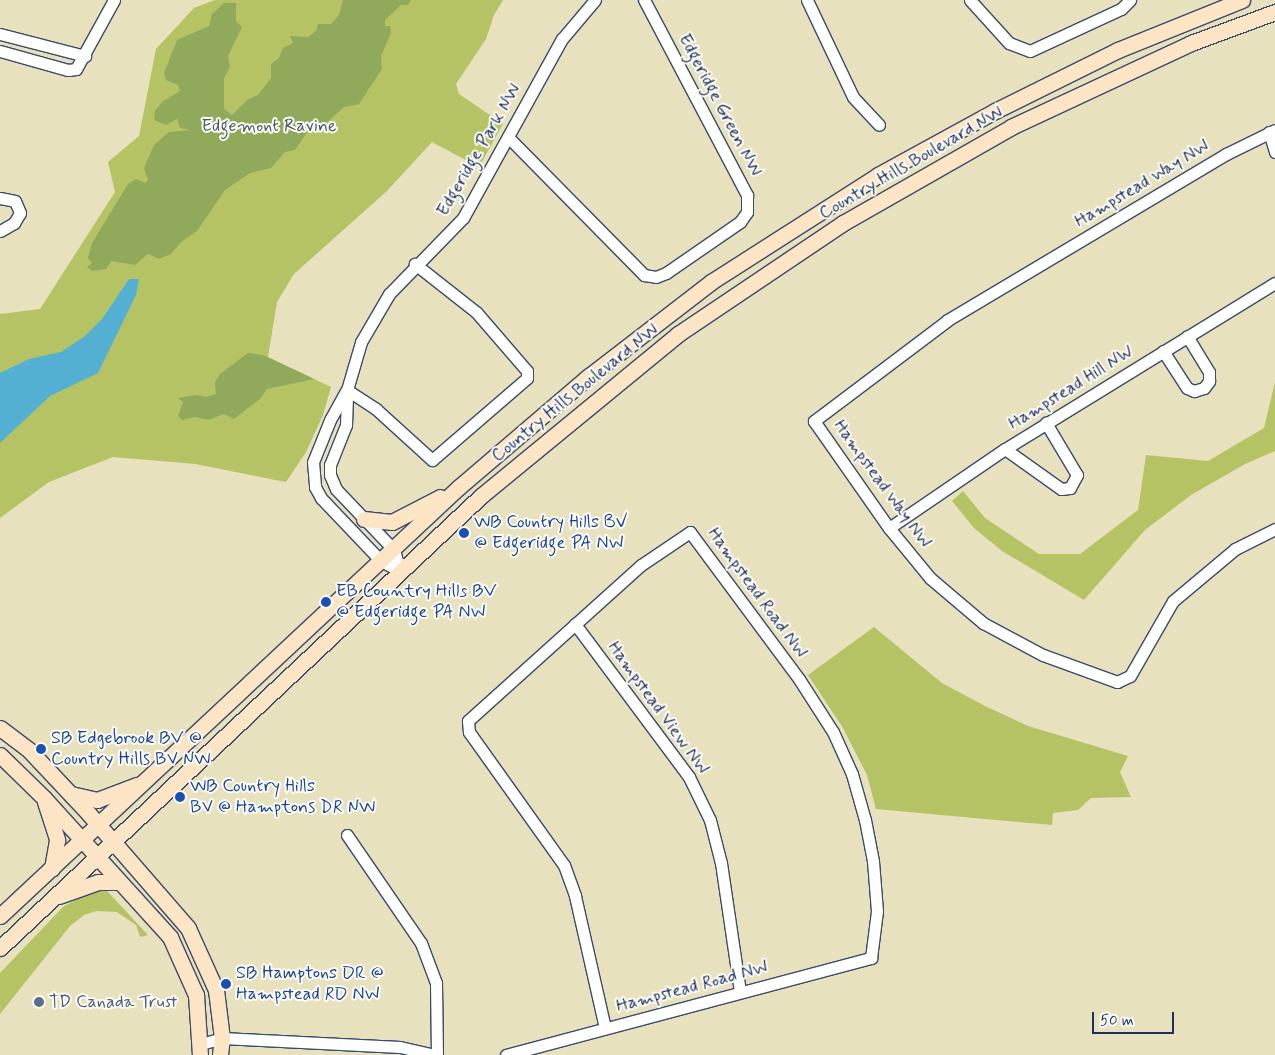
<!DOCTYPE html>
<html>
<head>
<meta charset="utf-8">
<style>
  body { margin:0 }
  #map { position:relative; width:1275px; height:1055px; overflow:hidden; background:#e7e1bd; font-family:Mynerve,sans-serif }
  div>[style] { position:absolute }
  .green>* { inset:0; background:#b6c365 }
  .forest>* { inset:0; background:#90a95a }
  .water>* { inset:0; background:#54b0d2 }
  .roads { filter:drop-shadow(1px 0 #3a4a6c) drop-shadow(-1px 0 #3a4a6c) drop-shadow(0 1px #3a4a6c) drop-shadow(0 -1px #3a4a6c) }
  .street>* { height:11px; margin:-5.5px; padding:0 5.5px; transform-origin:5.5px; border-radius:5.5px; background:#fff }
  .secondary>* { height:15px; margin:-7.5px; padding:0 7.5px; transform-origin:7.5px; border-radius:7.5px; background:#fce5c4 }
  .dots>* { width:14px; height:14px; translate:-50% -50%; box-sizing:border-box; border:2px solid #fdfcf7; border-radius:50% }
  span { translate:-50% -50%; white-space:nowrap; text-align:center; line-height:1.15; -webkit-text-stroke:4px #fdfcf7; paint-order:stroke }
  .street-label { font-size:18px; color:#1b2f5e }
  .park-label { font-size:18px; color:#4a5b60 }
  .transit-label { font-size:18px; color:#164399 }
  .left { translate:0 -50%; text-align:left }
  .service-label { font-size:18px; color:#4e5e75 }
  .scale { position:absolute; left:1092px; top:1012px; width:82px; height:22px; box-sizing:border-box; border:2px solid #1b2f5e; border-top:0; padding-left:6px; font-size:15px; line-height:18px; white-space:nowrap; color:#1b2f5e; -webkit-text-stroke:4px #fdfcf7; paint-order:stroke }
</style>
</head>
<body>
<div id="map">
  <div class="green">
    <div style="clip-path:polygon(215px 0,503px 0,494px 15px,486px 39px,456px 84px,459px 94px,503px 124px,479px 167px,432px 142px,387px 191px,294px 274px,277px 302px,268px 357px,331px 387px,323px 415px,306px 452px,286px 482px,195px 464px,113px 457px,49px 482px,0 518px,0 314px,40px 309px,115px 192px,108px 162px,139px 136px,156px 49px,194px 8px)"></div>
    <div style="clip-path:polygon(1275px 382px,1275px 451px,1245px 464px,1191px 495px,1145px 530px,1084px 600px,1002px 551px,974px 528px,952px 501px,963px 491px,985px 518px,1039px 554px,1080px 554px,1138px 510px,1146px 455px,1208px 461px,1264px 428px)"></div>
    <div style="clip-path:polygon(874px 627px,942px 683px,985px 706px,1028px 726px,1128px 756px,1120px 772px,1131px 797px,1091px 798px,1078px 810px,1053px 813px,1052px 825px,876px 809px,867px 775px,843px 728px,808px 675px)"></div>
    <div style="clip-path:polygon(96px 888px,107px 891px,148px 935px,140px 937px,136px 925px,117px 912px,96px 911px,84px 915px,70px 926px,0 1014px,0 973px,63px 907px)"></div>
  </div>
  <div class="forest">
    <div style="clip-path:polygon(343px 0,411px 0,408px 5px,401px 5px,385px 20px,385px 26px,390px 26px,391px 33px,381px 56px,382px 69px,359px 104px,344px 107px,323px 126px,310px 128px,295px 150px,285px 152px,271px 168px,250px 173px,225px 190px,197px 231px,181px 242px,171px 254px,159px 259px,148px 254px,135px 265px,111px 261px,106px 269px,92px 271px,87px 267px,92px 263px,88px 258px,92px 243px,128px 184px,136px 179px,145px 183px,148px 180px,144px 168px,154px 145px,169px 132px,191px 130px,180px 128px,177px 119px,166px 125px,154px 120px,155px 111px,162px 102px,180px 91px,178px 85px,166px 80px,164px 73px,177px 40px,209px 26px,212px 14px,224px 3px,236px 3px,236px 21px,242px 27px,228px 56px,230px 66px,224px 79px,224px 109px,232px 115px,247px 100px,258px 95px,271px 78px,271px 64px,279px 58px,283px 48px,293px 43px,290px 36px,308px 37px,316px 31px,318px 24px,331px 24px,339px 15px)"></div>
    <div style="clip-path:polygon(248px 353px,263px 355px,314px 379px,267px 389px,260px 399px,234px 419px,224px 414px,208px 420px,195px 417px,182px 420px,178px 416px,183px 402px,178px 398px,196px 395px,206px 397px,216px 394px,215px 382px,220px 374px)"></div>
  </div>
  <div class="water">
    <div style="clip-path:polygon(129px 279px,139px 279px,136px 295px,98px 373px,50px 396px,0 443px,0 373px,29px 359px,61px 352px,85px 336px,102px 319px)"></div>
  </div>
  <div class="roads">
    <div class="street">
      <div style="left:807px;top:0;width:107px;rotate:64.6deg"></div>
      <div style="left:853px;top:97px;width:38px;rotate:47deg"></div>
      <div style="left:970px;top:0;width:58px;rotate:47.8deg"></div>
      <div style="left:1009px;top:43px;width:22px;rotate:21deg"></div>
      <div style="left:1030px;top:51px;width:100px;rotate:-24.8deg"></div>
      <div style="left:1121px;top:9px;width:13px;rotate:-45deg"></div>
      <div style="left:0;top:34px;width:88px;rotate:14.5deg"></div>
      <div style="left:0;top:51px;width:71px;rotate:15.6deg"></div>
      <div style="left:68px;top:70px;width:8px;rotate:-7deg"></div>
      <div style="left:76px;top:69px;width:79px;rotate:-61.2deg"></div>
      <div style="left:1275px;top:130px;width:55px;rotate:153.9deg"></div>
      <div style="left:1226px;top:154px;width:324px;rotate:149.2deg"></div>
      <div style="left:948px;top:320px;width:168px;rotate:143deg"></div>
      <div style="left:814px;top:421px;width:131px;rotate:55deg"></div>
      <div style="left:889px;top:528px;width:65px;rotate:50.6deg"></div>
      <div style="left:930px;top:578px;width:70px;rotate:40.3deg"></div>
      <div style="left:983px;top:623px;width:68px;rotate:28.1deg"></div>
      <div style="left:1043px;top:655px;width:79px;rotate:20deg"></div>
      <div style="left:1117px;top:682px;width:14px;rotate:-25deg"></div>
      <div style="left:1130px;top:676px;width:86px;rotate:-60.2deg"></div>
      <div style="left:1173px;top:601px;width:81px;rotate:-40deg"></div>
      <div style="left:1235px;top:549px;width:45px;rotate:-26.6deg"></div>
      <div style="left:1269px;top:132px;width:21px;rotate:73deg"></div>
      <div style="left:508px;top:137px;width:194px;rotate:45.4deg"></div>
      <div style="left:644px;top:275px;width:12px;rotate:9deg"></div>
      <div style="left:656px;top:277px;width:11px;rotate:-22deg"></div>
      <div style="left:666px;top:273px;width:90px;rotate:-34.6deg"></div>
      <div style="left:740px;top:222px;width:12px;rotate:-55deg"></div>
      <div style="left:747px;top:212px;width:17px;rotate:-90deg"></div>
      <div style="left:747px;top:195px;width:221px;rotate:-117.8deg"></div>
      <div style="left:0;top:198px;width:15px;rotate:11deg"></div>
      <div style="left:15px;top:201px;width:13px;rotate:67deg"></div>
      <div style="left:20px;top:213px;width:12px;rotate:121deg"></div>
      <div style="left:14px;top:223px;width:16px;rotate:150deg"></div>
      <div style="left:1163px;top:351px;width:44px;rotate:57deg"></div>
      <div style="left:1187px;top:388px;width:8px;rotate:23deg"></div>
      <div style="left:1194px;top:391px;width:10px;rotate:-17deg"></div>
      <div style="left:1204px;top:388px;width:9px;rotate:-54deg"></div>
      <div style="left:1209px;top:381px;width:9px;rotate:-90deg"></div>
      <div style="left:1209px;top:372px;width:42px;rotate:-121.4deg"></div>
      <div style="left:347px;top:390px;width:35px;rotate:33deg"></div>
      <div style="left:376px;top:409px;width:76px;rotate:42.3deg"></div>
      <div style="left:432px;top:460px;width:125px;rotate:-40.8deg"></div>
      <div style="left:527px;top:378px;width:7px;rotate:-90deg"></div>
      <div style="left:527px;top:371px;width:78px;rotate:-130.8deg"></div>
      <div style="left:476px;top:312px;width:78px;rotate:-141.8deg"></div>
      <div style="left:346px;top:391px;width:33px;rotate:119deg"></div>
      <div style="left:330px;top:420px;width:45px;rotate:112deg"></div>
      <div style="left:313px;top:462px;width:25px;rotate:85deg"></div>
      <div style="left:315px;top:487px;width:13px;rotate:61deg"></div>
      <div style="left:321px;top:498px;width:87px;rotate:46.4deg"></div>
      <div style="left:381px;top:561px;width:21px;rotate:28deg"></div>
      <div style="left:1005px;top:449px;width:69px;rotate:35.5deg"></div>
      <div style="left:1061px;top:489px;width:9px;rotate:-6deg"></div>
      <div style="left:1070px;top:488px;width:15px;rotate:-62deg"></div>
      <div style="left:1077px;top:475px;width:61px;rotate:-120.8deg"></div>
      <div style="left:889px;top:528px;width:140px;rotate:-34.3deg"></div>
      <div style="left:1005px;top:449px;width:317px;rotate:-31.6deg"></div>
      <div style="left:400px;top:571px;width:22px;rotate:-106deg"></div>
      <div style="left:394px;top:550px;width:84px;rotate:-133.6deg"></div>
      <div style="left:336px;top:489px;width:15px;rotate:-113deg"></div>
      <div style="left:330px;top:475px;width:10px;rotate:-90deg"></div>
      <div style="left:330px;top:465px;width:43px;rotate:-68.2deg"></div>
      <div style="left:346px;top:425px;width:35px;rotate:-88deg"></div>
      <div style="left:347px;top:390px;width:50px;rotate:-73.7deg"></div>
      <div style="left:361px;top:342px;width:56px;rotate:-59.7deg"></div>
      <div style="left:389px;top:294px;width:106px;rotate:-45.8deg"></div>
      <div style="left:463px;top:218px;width:205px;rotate:-61.1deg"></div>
      <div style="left:562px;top:39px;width:51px;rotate:-49.8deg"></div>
      <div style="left:575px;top:624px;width:191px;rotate:53.3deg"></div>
      <div style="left:689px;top:777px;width:48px;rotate:64deg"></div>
      <div style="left:710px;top:820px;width:44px;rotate:75.7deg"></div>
      <div style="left:721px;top:863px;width:129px;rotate:81.6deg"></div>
      <div style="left:347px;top:835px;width:131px;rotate:55.6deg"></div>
      <div style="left:421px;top:943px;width:43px;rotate:69.4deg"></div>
      <div style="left:436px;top:983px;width:72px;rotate:89.2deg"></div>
      <div style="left:201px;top:1044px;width:22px;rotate:-16deg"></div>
      <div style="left:222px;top:1038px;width:178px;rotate:2.9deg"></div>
      <div style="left:400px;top:1047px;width:35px;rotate:13deg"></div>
      <div style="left:506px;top:1055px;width:378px;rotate:-14.9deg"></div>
      <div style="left:871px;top:958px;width:47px;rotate:-82.7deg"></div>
      <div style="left:877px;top:911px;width:50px;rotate:-94.6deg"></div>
      <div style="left:873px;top:861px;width:42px;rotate:-101deg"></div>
      <div style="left:865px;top:820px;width:48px;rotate:-105.8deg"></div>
      <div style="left:852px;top:774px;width:46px;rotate:-114.3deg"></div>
      <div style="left:833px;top:732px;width:63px;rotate:-122.7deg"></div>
      <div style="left:799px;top:679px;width:183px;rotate:-126.6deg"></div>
      <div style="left:690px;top:532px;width:59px;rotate:146deg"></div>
      <div style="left:641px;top:565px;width:233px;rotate:138deg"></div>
      <div style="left:468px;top:721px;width:11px;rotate:85deg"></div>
      <div style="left:469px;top:732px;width:163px;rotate:54.5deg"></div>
      <div style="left:564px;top:865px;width:33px;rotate:70deg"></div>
      <div style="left:575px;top:896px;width:135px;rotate:77.2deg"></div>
    </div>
    <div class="secondary">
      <div style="left:364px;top:519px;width:28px;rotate:6deg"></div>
      <div style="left:392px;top:522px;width:54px;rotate:-27.5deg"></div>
      <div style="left:0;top:728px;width:36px;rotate:37deg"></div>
      <div style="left:29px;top:750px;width:88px;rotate:46.8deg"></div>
      <div style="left:89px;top:814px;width:151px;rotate:49deg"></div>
      <div style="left:188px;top:928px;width:68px;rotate:65.7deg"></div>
      <div style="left:216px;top:990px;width:48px;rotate:82.9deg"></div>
      <div style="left:222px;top:1038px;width:17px;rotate:97deg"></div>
      <div style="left:0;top:755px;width:62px;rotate:44.3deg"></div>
      <div style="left:44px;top:798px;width:188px;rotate:47.8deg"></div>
      <div style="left:170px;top:937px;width:64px;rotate:65.9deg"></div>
      <div style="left:196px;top:995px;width:60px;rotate:86.2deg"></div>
      <div style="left:71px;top:794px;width:27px;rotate:13deg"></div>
      <div style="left:97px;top:800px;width:43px;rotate:-20.6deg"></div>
      <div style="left:45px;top:802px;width:40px;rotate:72deg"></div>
      <div style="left:57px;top:840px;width:29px;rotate:100deg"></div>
      <div style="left:59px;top:896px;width:41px;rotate:-19.7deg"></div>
      <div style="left:98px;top:882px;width:21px"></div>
      <div style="left:0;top:916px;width:628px;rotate:-43.07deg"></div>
      <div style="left:459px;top:487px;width:171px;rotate:-40.5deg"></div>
      <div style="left:589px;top:376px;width:154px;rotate:-37.6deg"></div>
      <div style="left:711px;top:282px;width:198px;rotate:-32.6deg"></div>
      <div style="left:878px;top:175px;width:133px;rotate:-28.7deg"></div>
      <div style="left:995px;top:111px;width:137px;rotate:-26.4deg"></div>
      <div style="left:1118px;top:50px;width:134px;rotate:-22deg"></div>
      <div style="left:0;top:948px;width:660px;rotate:-43.22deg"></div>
      <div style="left:481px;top:496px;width:255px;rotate:-39.4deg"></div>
      <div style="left:678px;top:334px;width:199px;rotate:-33.9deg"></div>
      <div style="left:843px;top:223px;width:193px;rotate:-29.7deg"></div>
      <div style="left:1011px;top:127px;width:199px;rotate:-25deg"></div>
      <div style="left:1191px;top:43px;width:90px;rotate:-20.3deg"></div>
    </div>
  </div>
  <div class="dots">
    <div style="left:464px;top:533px;background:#1a4fb4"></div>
    <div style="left:326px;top:602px;background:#1a4fb4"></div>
    <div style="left:41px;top:749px;background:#1a4fb4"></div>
    <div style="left:180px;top:797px;background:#1a4fb4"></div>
    <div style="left:226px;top:984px;background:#1a4fb4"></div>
    <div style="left:39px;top:1002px;background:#5c6f8a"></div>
  </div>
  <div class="street-label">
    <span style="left:720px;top:105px;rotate:62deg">Edgeridge Green NW</span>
    <span style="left:479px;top:150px;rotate:-60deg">Edgeridge Park NW</span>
    <span style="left:911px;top:163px;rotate:-30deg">Country Hills Boulevard NW</span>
    <span style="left:1142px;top:184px;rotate:-31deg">Hampstead Way NW</span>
    <span style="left:1071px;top:388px;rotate:-32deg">Hampstead Hill NW</span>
    <span style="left:575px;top:393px;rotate:-39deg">Country Hills Boulevard NW</span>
    <span style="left:882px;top:484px;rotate:54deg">Hampstead Way NW</span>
    <span style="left:757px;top:593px;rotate:54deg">Hampstead Road NW</span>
    <span style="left:658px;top:708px;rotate:54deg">Hampstead View NW</span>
    <span style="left:692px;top:987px;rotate:-15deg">Hampstead Road NW</span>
  </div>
  <div class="park-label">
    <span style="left:269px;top:126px">Edgemont Ravine</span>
  </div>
  <div class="transit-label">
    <span class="left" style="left:474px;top:533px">WB Country Hills BV<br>@ Edgeridge PA NW</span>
    <span class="left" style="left:336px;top:602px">EB Country Hills BV<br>@ Edgeridge PA NW</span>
    <span class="left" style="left:51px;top:749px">SB Edgebrook BV @<br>Country Hills BV NW</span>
    <span class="left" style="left:190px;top:797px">WB Country Hills<br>BV @ Hamptons DR NW</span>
    <span class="left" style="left:236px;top:984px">SB Hamptons DR @<br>Hampstead RD NW</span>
  </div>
  <div class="service-label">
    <span class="left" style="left:49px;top:1002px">TD Canada Trust</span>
  </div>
  <div class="scale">50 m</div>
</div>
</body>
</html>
